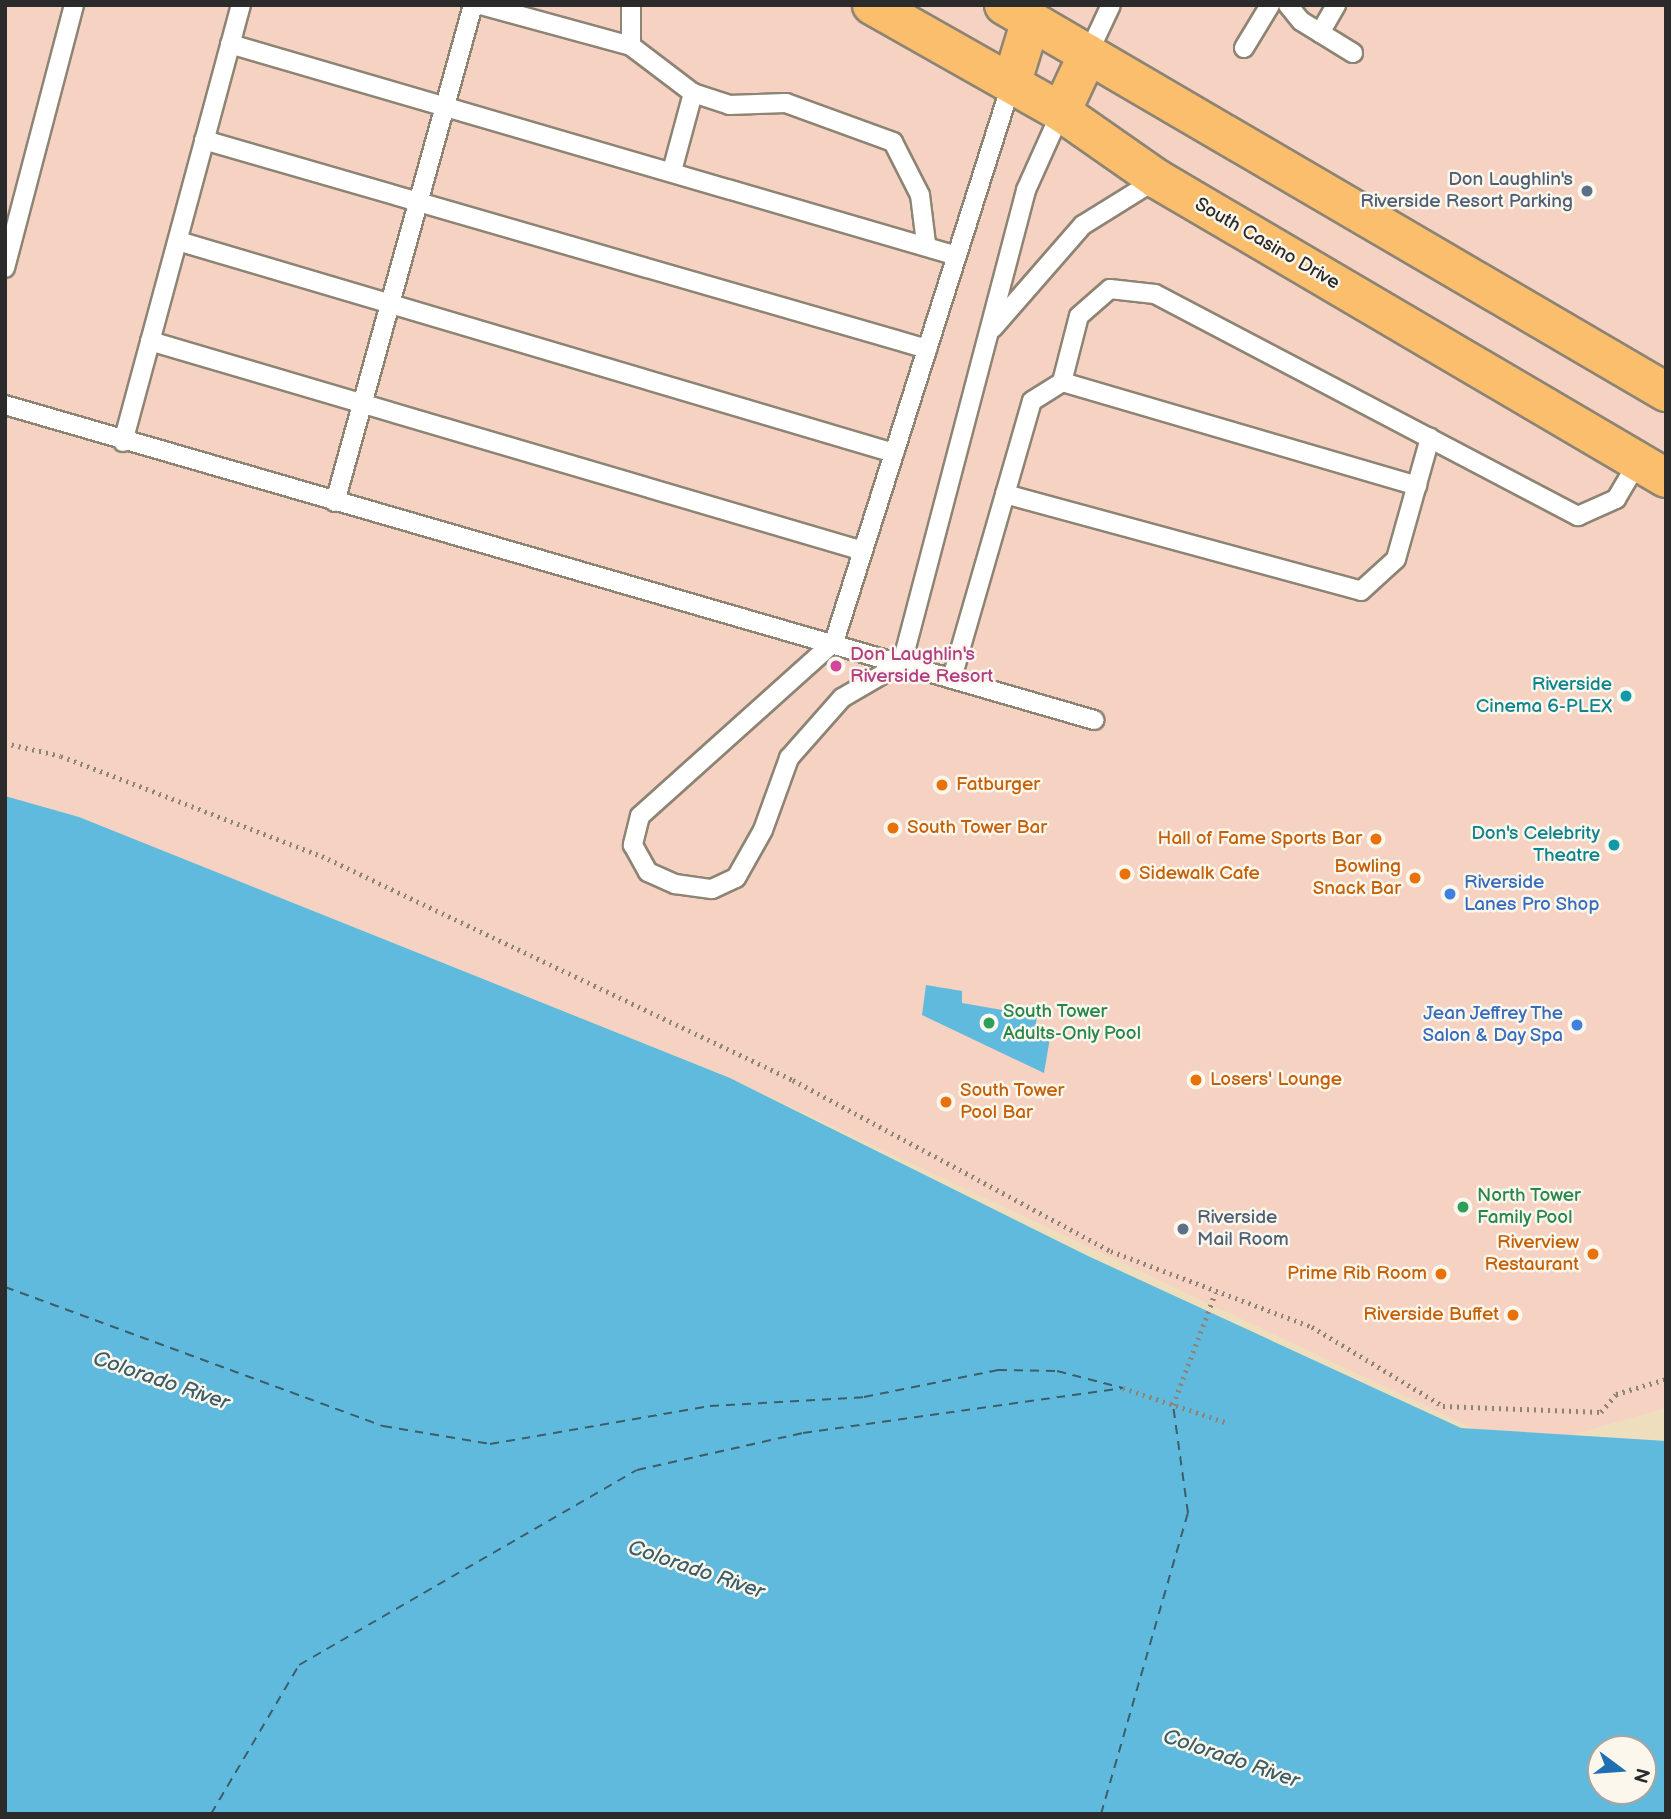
<!DOCTYPE html>
<html>
<head>
<meta charset="utf-8">
<style>
  body { margin:0 }
  #map { position:relative; width:1671px; height:1819px; overflow:hidden; background:#efdebe; font-family:"Balsamiq Sans",sans-serif }
  div>[style] { position:absolute }
  .built>* { inset:0; background:#f6d2c3 }
  .water>* { inset:0; background:#5fbadd }
  .ferry>* { height:2px; margin-top:-1px; transform-origin:0; background:repeating-linear-gradient(90deg,#3d5d69 0 9px,transparent 0 16px) }
  .path>* { height:4.5px; margin-top:-2.25px; transform-origin:0; background:repeating-linear-gradient(90deg,#8d8474 0 2px,transparent 0 7px) }
  .roads { filter:drop-shadow(2px 0 #8d8474) drop-shadow(-2px 0 #8d8474) drop-shadow(0 2px #8d8474) drop-shadow(0 -2px #8d8474) }
  .service>* { height:18px; margin:-9px; padding:0 9px; transform-origin:9px; border-radius:9px; background:#fff }
  .primary>* { height:38px; margin:-19px; padding:0 19px; transform-origin:19px; border-radius:19px; background:#fabe6d }
  .dots>* { width:19px; height:19px; translate:-50% -50%; box-sizing:border-box; border:4px solid #fbf7ec; border-radius:50% }
  span { translate:-50% -50%; white-space:nowrap; text-align:center; line-height:1.15; -webkit-text-stroke:5px #fbf7ec; paint-order:stroke }
  .service-label { font-size:19px; color:#4e5e75 }
  .right { translate:-100% -50%; text-align:right }
  .left { translate:0 -50%; text-align:left }
  .street-label { font-size:19px; color:#2b2b2b }
  .hotel-label { font-size:19px; color:#b23c85 }
  .culture-label { font-size:19px; color:#0d838f }
  .food-label { font-size:19px; color:#c56008 }
  .shop-label { font-size:19px; color:#366cbe }
  .leisure-label { font-size:19px; color:#27864d }
  .water-label { font-size:21px; color:#3d5d69; font-style:italic }
  .frame { position:absolute; inset:0; border:7px solid #2b2b2b; pointer-events:none }
  .north { position:absolute; left:1587px; top:1735px; width:70px; height:70px; box-sizing:border-box; background:#fbf7ec; border:2px solid #a8a59f; border-radius:50%; rotate:106deg; font-size:19px; font-weight:700; line-height:28px; text-align:center; color:#2b2b2b }
  .north::after { content:''; display:block; margin:auto; width:24px; height:32px; background:#1f6fb2; clip-path:polygon(50% 0,100% 100%,50% 72%,0 100%) }
</style>
</head>
<body>
<div id="map">
  <div class="built">
    <div style="clip-path:polygon(5px 5px,1666px 5px,1666px 1408px,1519px 1450px,730px 1078px,79px 817px,5px 796px)"></div>
  </div>
  <div class="water">
    <div style="clip-path:polygon(evenodd,5px 796px,79px 817px,730px 1078px,1088px 1256px,1461px 1428px,1666px 1441px,1666px 1814px,5px 1814px,5px 796px,1601px 1749px,1643px 1749px,1643px 1791px,1601px 1791px,1601px 1749px)"></div>
    <div style="clip-path:polygon(926px 985px,962px 991px,962px 1003px,1037px 1016px,1035px 1029px,1051px 1032px,1044px 1073px,922px 1015px)"></div>
  </div>
  <div class="ferry">
    <div style="left:5px;top:1287px;width:403px;rotate:20.2deg"></div>
    <div style="left:383px;top:1426px;width:109px;rotate:9.5deg"></div>
    <div style="left:490px;top:1444px;width:223px;rotate:-9.8deg"></div>
    <div style="left:710px;top:1406px;width:154px;rotate:-3.3deg"></div>
    <div style="left:864px;top:1397px;width:137px;rotate:-11.4deg"></div>
    <div style="left:998px;top:1370px;width:59px;rotate:1deg"></div>
    <div style="left:1057px;top:1371px;width:68px;rotate:14.4deg"></div>
    <div style="left:211px;top:1814px;width:173px;rotate:-59.4deg"></div>
    <div style="left:299px;top:1665px;width:390px;rotate:-30deg"></div>
    <div style="left:637px;top:1470px;width:170px;rotate:-12.6deg"></div>
    <div style="left:803px;top:1433px;width:322px;rotate:-8deg"></div>
    <div style="left:1101px;top:1814px;width:313px;rotate:-73.9deg"></div>
    <div style="left:1188px;top:1513px;width:109px;rotate:-97.9deg"></div>
  </div>
  <div class="path">
    <div style="left:5px;top:743px;width:57px;rotate:13.1deg"></div>
    <div style="left:61px;top:756px;width:280px;rotate:21deg"></div>
    <div style="left:322px;top:856px;width:522px;rotate:25.44deg"></div>
    <div style="left:793px;top:1080px;width:361px;rotate:28.3deg"></div>
    <div style="left:1111px;top:1251px;width:215px;rotate:20.7deg"></div>
    <div style="left:1312px;top:1327px;width:153px;rotate:31.1deg"></div>
    <div style="left:1443px;top:1406px;width:158px;rotate:2.2deg"></div>
    <div style="left:1601px;top:1412px;width:23px;rotate:-50deg"></div>
    <div style="left:1616px;top:1394px;width:52px;rotate:-16.7deg"></div>
    <div style="left:1123px;top:1388px;width:108px;rotate:18.4deg"></div>
    <div style="left:1173px;top:1405px;width:120px;rotate:-69.4deg"></div>
  </div>
  <div class="roads">
    <div class="service">
      <div style="left:481px;top:5px;width:156px;rotate:15.3deg"></div>
      <div style="left:631px;top:46px;width:78px;rotate:37.2deg"></div>
      <div style="left:693px;top:93px;width:38px;rotate:18deg"></div>
      <div style="left:729px;top:105px;width:57px;rotate:-2deg"></div>
      <div style="left:786px;top:103px;width:114px;rotate:20deg"></div>
      <div style="left:893px;top:142px;width:59px;rotate:63deg"></div>
      <div style="left:920px;top:195px;width:48px;rotate:82.9deg"></div>
      <div style="left:1288px;top:5px;width:21px;rotate:51deg"></div>
      <div style="left:1301px;top:21px;width:61px;rotate:31.6deg"></div>
      <div style="left:1320px;top:33px;width:32px;rotate:-60deg"></div>
      <div style="left:230px;top:44px;width:757px;rotate:16.26deg"></div>
      <div style="left:631px;top:46px;width:41px;rotate:-90deg"></div>
      <div style="left:1244px;top:48px;width:50px;rotate:-58.8deg"></div>
      <div style="left:1088px;top:54px;width:54px;rotate:-64.9deg"></div>
      <div style="left:1012px;top:82px;width:588px;rotate:107.63deg"></div>
      <div style="left:834px;top:642px;width:261px;rotate:138.1deg"></div>
      <div style="left:640px;top:816px;width:30px;rotate:104deg"></div>
      <div style="left:633px;top:845px;width:31px;rotate:61deg"></div>
      <div style="left:648px;top:872px;width:30px;rotate:24deg"></div>
      <div style="left:675px;top:884px;width:37px;rotate:8deg"></div>
      <div style="left:712px;top:889px;width:26px;rotate:-25deg"></div>
      <div style="left:736px;top:878px;width:55px;rotate:-60.6deg"></div>
      <div style="left:763px;top:830px;width:77px;rotate:-70.1deg"></div>
      <div style="left:789px;top:758px;width:80px;rotate:-48.5deg"></div>
      <div style="left:842px;top:698px;width:69px;rotate:-30.3deg"></div>
      <div style="left:902px;top:663px;width:489px;rotate:-75.3deg"></div>
      <div style="left:1026px;top:190px;width:85px;rotate:-65.8deg"></div>
      <div style="left:204px;top:140px;width:753px;rotate:16.12deg"></div>
      <div style="left:672px;top:171px;width:81px;rotate:-74.9deg"></div>
      <div style="left:178px;top:241px;width:747px;rotate:16.49deg"></div>
      <div style="left:5px;top:268px;width:272px;rotate:-75.3deg"></div>
      <div style="left:993px;top:328px;width:137px;rotate:-48.9deg"></div>
      <div style="left:1083px;top:225px;width:87px;rotate:-31.9deg"></div>
      <div style="left:150px;top:341px;width:743px;rotate:16.41deg"></div>
      <div style="left:1062px;top:382px;width:370px;rotate:16.3deg"></div>
      <div style="left:5px;top:405px;width:1134px;rotate:16.13deg"></div>
      <div style="left:123px;top:442px;width:453px;rotate:-74.9deg"></div>
      <div style="left:1005px;top:494px;width:369px;rotate:15.2deg"></div>
      <div style="left:1361px;top:591px;width:47px;rotate:-42.4deg"></div>
      <div style="left:1396px;top:559px;width:126px;rotate:-74.3deg"></div>
      <div style="left:335px;top:502px;width:516px;rotate:-74.48deg"></div>
      <div style="left:952px;top:678px;width:288px;rotate:-73.9deg"></div>
      <div style="left:1032px;top:401px;width:36px;rotate:-32deg"></div>
      <div style="left:1062px;top:382px;width:68px;rotate:-75.6deg"></div>
      <div style="left:1079px;top:316px;width:41px;rotate:-41.1deg"></div>
      <div style="left:1110px;top:289px;width:45px;rotate:6.3deg"></div>
      <div style="left:1155px;top:294px;width:478px;rotate:27.7deg"></div>
      <div style="left:1578px;top:516px;width:42px;rotate:-24.1deg"></div>
      <div style="left:1616px;top:499px;width:43px;rotate:-59.3deg"></div>
    </div>
    <div class="primary">
      <div style="left:872px;top:5px;width:217px;rotate:29.5deg"></div>
      <div style="left:1061px;top:112px;width:117px;rotate:34.9deg"></div>
      <div style="left:1157px;top:179px;width:590px;rotate:30.43deg"></div>
      <div style="left:1004px;top:5px;width:767px;rotate:30.31deg"></div>
      <div style="left:1012px;top:82px;width:65px;rotate:-73deg"></div>
      <div style="left:1061px;top:112px;width:64px;rotate:-65deg"></div>
    </div>
  </div>
  <div class="dots">
    <div style="left:1587px;top:191px;background:#5c6f8a"></div>
    <div style="left:836px;top:666px;background:#d1479c"></div>
    <div style="left:1626px;top:696px;background:#0f9aa8"></div>
    <div style="left:942px;top:785px;background:#e8710a"></div>
    <div style="left:893px;top:828px;background:#e8710a"></div>
    <div style="left:1376px;top:839px;background:#e8710a"></div>
    <div style="left:1614px;top:845px;background:#0f9aa8"></div>
    <div style="left:1125px;top:874px;background:#e8710a"></div>
    <div style="left:1415px;top:878px;background:#e8710a"></div>
    <div style="left:1450px;top:894px;background:#3f7fe0"></div>
    <div style="left:989px;top:1023px;background:#2e9e5b"></div>
    <div style="left:1577px;top:1025px;background:#3f7fe0"></div>
    <div style="left:1196px;top:1080px;background:#e8710a"></div>
    <div style="left:946px;top:1102px;background:#e8710a"></div>
    <div style="left:1463px;top:1207px;background:#2e9e5b"></div>
    <div style="left:1183px;top:1229px;background:#5c6f8a"></div>
    <div style="left:1593px;top:1254px;background:#e8710a"></div>
    <div style="left:1441px;top:1274px;background:#e8710a"></div>
    <div style="left:1513px;top:1315px;background:#e8710a"></div>
  </div>
  <div class="service-label">
    <span class="right" style="left:1573px;top:191px">Don Laughlin's<br>Riverside Resort Parking</span>
    <span class="left" style="left:1197px;top:1229px">Riverside<br>Mail Room</span>
  </div>
  <div class="street-label">
    <span style="left:1267px;top:244px;rotate:30deg">South Casino Drive</span>
  </div>
  <div class="hotel-label">
    <span class="left" style="left:850px;top:666px">Don Laughlin's<br>Riverside Resort</span>
  </div>
  <div class="culture-label">
    <span class="right" style="left:1612px;top:696px">Riverside<br>Cinema 6-PLEX</span>
    <span class="right" style="left:1600px;top:845px">Don's Celebrity<br>Theatre</span>
  </div>
  <div class="food-label">
    <span class="left" style="left:956px;top:785px">Fatburger</span>
    <span class="left" style="left:907px;top:828px">South Tower Bar</span>
    <span class="right" style="left:1362px;top:839px">Hall of Fame Sports Bar</span>
    <span class="right" style="left:1401px;top:878px">Bowling<br>Snack Bar</span>
    <span class="left" style="left:1139px;top:874px">Sidewalk Cafe</span>
    <span class="left" style="left:1210px;top:1080px">Losers' Lounge</span>
    <span class="left" style="left:960px;top:1102px">South Tower<br>Pool Bar</span>
    <span class="right" style="left:1579px;top:1254px">Riverview<br>Restaurant</span>
    <span class="right" style="left:1427px;top:1274px">Prime Rib Room</span>
    <span class="right" style="left:1499px;top:1315px">Riverside Buffet</span>
  </div>
  <div class="shop-label">
    <span class="left" style="left:1464px;top:894px">Riverside<br>Lanes Pro Shop</span>
    <span class="right" style="left:1563px;top:1025px">Jean Jeffrey The<br>Salon &amp; Day Spa</span>
  </div>
  <div class="leisure-label">
    <span class="left" style="left:1003px;top:1023px">South Tower<br>Adults-Only Pool</span>
    <span class="left" style="left:1477px;top:1207px">North Tower<br>Family Pool</span>
  </div>
  <div class="water-label">
    <span style="left:161px;top:1381px;rotate:19deg">Colorado River</span>
    <span style="left:696px;top:1570px;rotate:19deg">Colorado River</span>
    <span style="left:1231px;top:1759px;rotate:19deg">Colorado River</span>
  </div>
  <div class="frame"></div>
  <div class="north">N</div>
</div>
</body>
</html>
